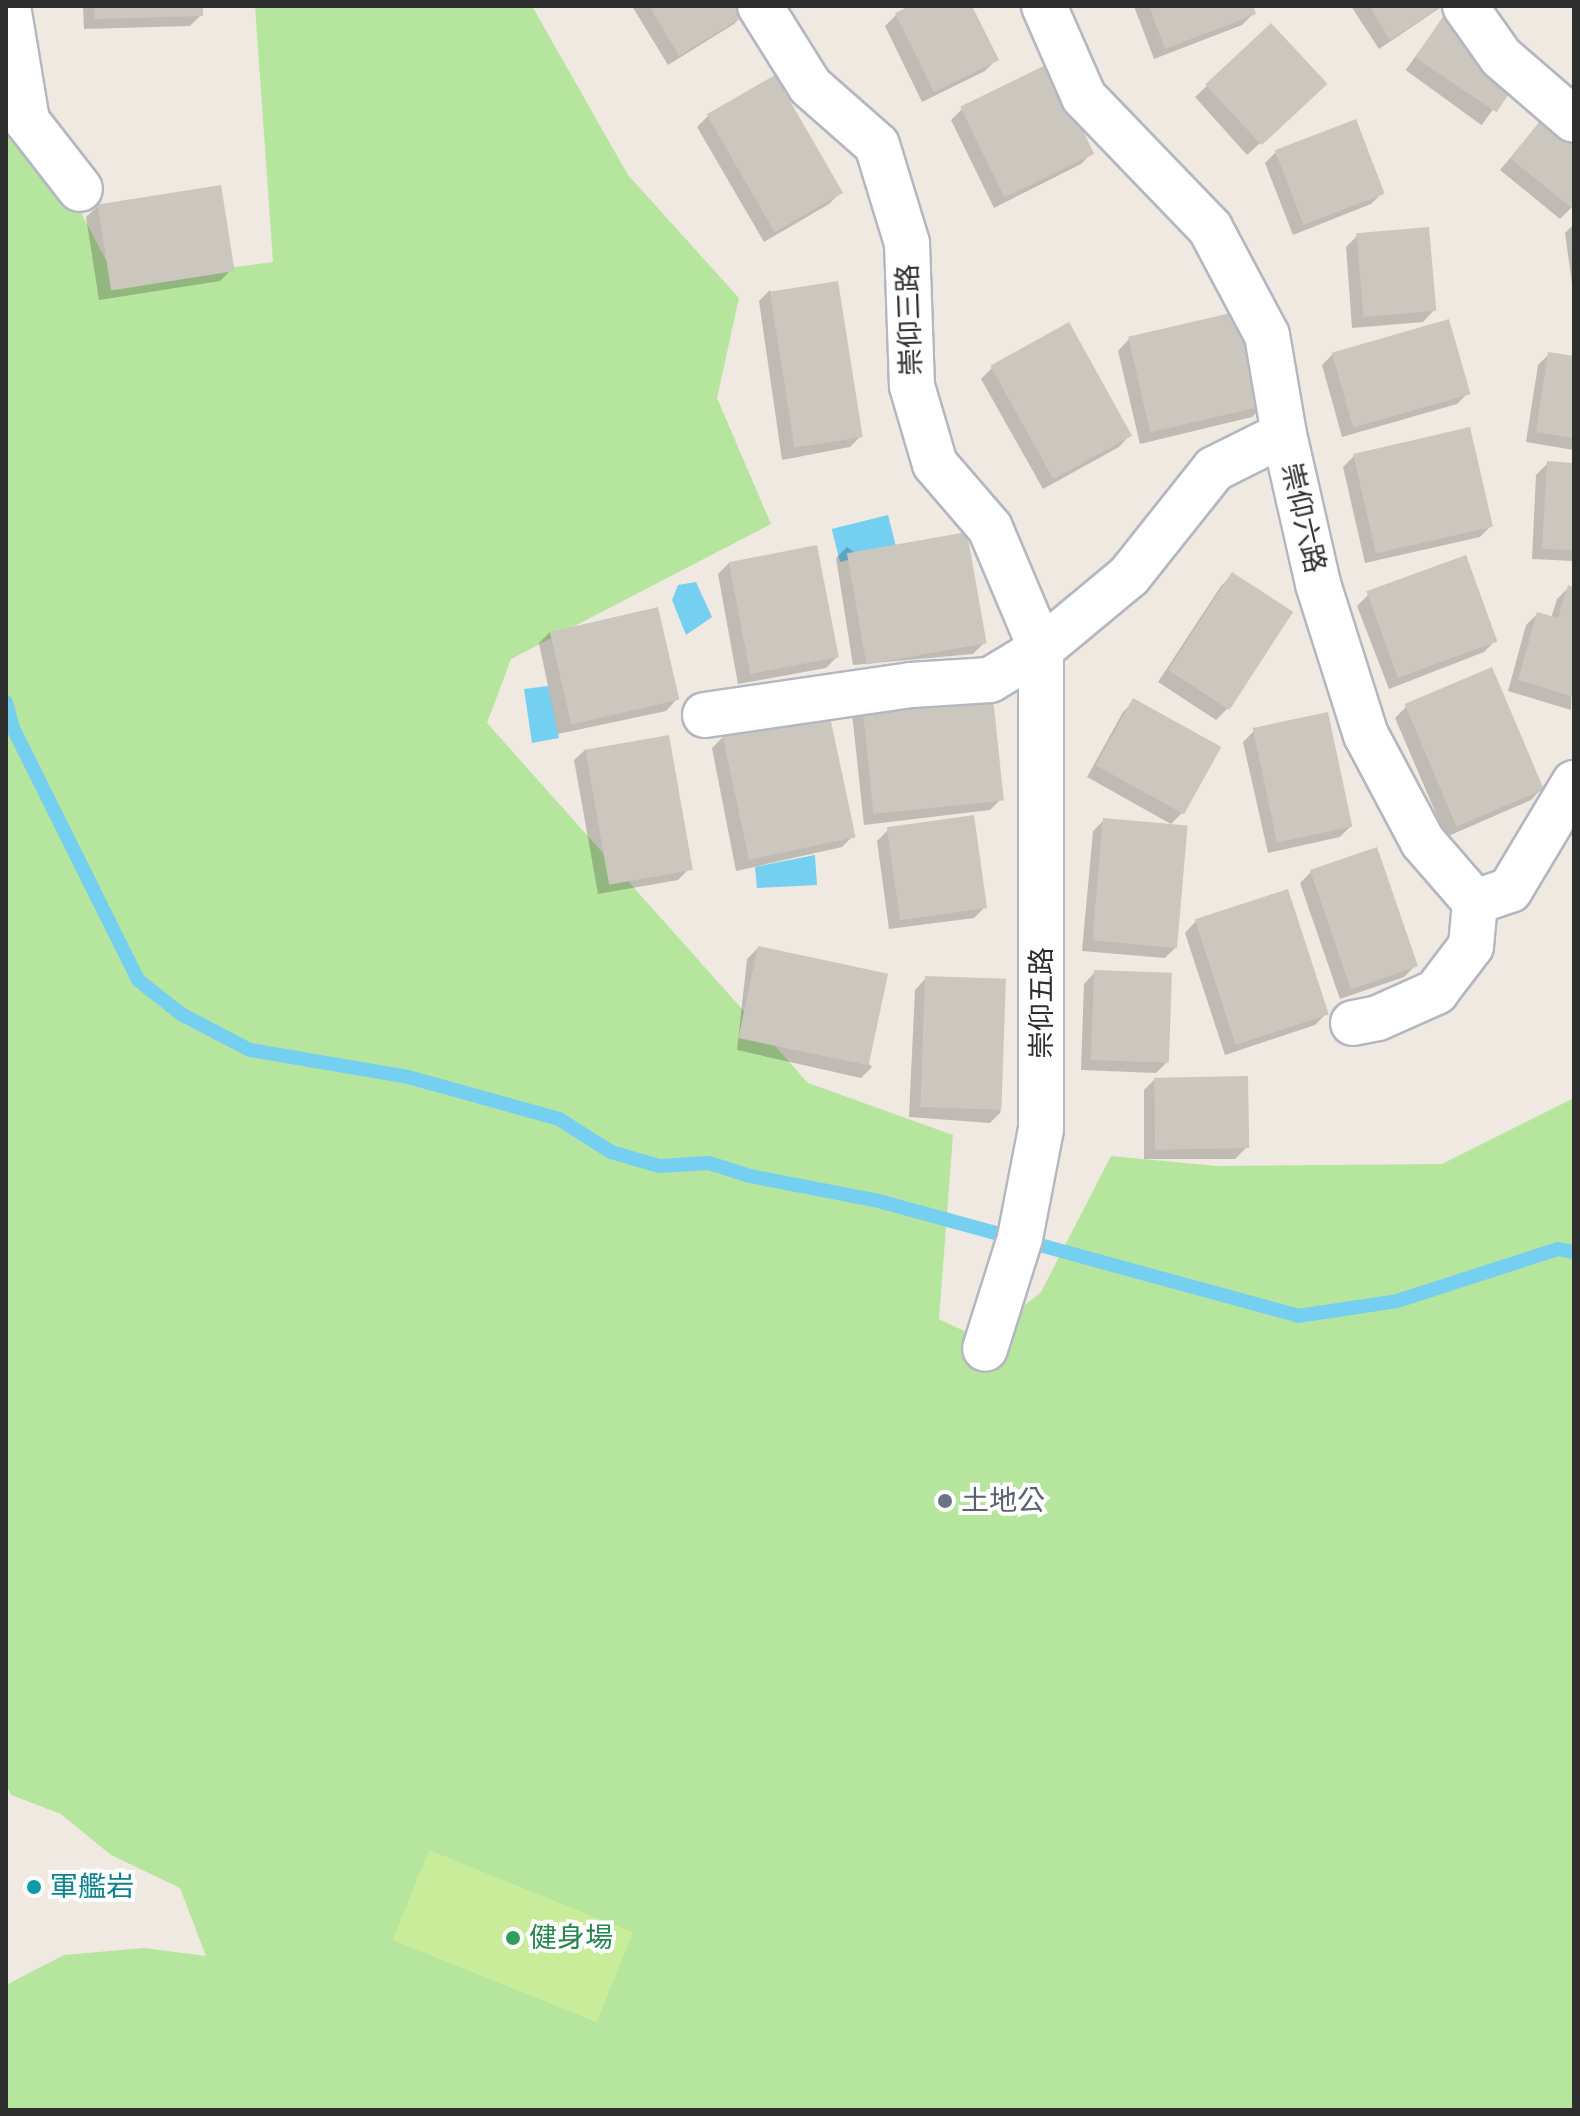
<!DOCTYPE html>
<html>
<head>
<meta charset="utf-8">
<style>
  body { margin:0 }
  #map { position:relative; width:1580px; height:2116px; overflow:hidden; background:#efe9e1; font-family:Arial,"Noto Sans TC",sans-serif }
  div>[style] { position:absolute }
  .green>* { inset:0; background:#b6e59e }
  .pitch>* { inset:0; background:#c9ec9a; transform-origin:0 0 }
  .water>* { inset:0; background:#75cff0; transform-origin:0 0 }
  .shadow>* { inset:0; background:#0003; transform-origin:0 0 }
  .stream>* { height:14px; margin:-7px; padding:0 7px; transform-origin:7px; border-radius:7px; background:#75cff0 }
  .building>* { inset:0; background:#cbc7bf; transform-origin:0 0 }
  .roads { filter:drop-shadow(2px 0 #b4b7c1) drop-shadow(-2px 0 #b4b7c1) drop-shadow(0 2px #b4b7c1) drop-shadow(0 -2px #b4b7c1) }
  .minor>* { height:44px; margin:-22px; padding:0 22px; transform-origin:22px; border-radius:22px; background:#fff }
  .dots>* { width:22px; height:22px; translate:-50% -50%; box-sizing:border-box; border:4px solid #fff; border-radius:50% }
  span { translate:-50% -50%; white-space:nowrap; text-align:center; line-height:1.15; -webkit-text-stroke:8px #fff; paint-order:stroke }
  .street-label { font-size:28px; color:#2e2e2e }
  .worship-label { font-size:28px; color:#5b616d }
  .left { translate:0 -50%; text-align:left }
  .culture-label { font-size:28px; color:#0d838f }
  .leisure-label { font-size:28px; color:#27864d }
  .frame { position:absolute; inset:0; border:8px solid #2e2e2e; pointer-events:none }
</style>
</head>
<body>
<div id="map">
  <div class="green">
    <div style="clip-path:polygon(255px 6px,532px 6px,628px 175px,739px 298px,717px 398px,771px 524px,511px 659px,487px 723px,808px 1083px,953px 1135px,939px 1319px,983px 1340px,1041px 1292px,1111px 1156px,1217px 1166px,1442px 1164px,1574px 1098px,1574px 2110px,6px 2110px,6px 1985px,64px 1955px,144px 1948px,206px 1956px,180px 1888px,111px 1855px,61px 1814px,11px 1795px,6px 1785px,6px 70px,118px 283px,273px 262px)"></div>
  </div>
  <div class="pitch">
    <div style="left:429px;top:1850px;width:220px;height:97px;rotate:22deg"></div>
  </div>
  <div class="water">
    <div style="left:888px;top:515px;width:34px;height:58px;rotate:76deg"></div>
    <div style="clip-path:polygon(696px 582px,712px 617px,686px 635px,672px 600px,678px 585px)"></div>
    <div style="clip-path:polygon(548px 686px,559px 738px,532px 743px,524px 689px)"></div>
    <div style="clip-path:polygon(815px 855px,817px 885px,757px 888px,755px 867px)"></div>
  </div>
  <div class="shadow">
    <div style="clip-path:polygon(83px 6px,201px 6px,201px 15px,190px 26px,84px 29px)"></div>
    <div style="clip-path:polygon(632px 6px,740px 6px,745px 13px,734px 24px,668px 65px)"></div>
    <div style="clip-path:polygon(915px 6px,970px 6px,996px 60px,985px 71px,922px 102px,885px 26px,896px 15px)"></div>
    <div style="clip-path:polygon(1134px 6px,1250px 6px,1253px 14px,1242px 25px,1154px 59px)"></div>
    <div style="clip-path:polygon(1351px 6px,1443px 6px,1379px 49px)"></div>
    <div style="left:1452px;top:6px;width:94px;height:79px;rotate:36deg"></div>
    <div style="clip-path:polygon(1271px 26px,1313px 95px,1247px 155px,1195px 97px)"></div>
    <div style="clip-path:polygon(1558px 101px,1574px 205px,1560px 219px,1500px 170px)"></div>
    <div style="clip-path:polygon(962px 109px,1092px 153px,1081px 164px,994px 208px,951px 120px)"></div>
    <div style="clip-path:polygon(708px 116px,840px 193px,829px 204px,764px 242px,697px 127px)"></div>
    <div style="clip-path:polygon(1276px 152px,1382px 193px,1371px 204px,1293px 235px,1265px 163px)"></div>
    <div style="clip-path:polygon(98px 206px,231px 270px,220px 281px,99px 300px,86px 217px)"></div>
    <div style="clip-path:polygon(1574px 224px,1574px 298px,1565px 233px)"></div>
    <div style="clip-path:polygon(1357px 236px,1434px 310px,1423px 322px,1352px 328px,1346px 247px)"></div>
    <div style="clip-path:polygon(770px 290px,861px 436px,850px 447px,782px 460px,759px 301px)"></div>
    <div style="clip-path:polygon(1129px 339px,1264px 406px,1252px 417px,1140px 444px,1118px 351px)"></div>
    <div style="clip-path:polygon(1333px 354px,1468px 393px,1457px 404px,1342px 437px,1322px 365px)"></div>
    <div style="clip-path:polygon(1549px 354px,1574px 358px,1574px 450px,1526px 442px,1538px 365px)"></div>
    <div style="clip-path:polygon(992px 368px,1130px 435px,1119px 447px,1043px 489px,981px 379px)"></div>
    <div style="clip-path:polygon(1354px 456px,1491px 526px,1480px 537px,1365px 563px,1343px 467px)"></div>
    <div style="clip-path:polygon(1547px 464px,1574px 465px,1574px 561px,1532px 559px,1536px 475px)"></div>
    <div style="clip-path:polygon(847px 547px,984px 643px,973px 654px,853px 665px,836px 558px)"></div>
    <div style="clip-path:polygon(729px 563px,837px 657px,826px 668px,738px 684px,718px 574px)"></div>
    <div style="clip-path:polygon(1232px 575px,1290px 613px,1227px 709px,1216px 720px,1158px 682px,1221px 586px)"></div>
    <div style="clip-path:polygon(1568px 588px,1574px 589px,1571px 710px,1508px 691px,1526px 625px,1537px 614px,1551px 618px,1557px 599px)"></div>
    <div style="clip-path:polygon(1368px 595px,1496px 640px,1484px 652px,1389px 689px,1357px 606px)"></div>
    <div style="clip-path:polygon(550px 632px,677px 699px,666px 711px,558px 734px,539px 643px)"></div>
    <div style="clip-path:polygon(1491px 670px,1542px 788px,1531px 800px,1446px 837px,1395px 718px,1406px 707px)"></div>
    <div style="clip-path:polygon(1134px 701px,1218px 747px,1182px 813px,1171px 824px,1087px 777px,1123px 712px)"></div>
    <div style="clip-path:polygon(863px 702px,1001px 799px,990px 810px,864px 825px,852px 713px)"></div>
    <div style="clip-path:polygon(1254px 731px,1351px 826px,1340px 837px,1268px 853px,1243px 742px)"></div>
    <div style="clip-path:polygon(723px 737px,853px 836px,842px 847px,736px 871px,712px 748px)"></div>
    <div style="clip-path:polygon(586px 749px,689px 869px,678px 880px,598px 894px,574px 760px)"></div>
    <div style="clip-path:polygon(1104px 820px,1176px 947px,1165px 958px,1082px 951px,1093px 831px)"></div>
    <div style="clip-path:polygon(888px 830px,985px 907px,974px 918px,889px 929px,877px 841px)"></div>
    <div style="clip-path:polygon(1311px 872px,1415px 966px,1404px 977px,1340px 999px,1300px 883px)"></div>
    <div style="clip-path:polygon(1196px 921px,1326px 1014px,1315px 1025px,1225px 1055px,1185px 933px)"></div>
    <div style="clip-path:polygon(758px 948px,872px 1067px,861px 1078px,737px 1050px,747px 959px)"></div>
    <div style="clip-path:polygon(1095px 972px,1167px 1062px,1156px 1073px,1081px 1070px,1084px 984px)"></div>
    <div style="clip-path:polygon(926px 978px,1001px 1112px,990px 1123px,909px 1117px,915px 990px)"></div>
    <div style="clip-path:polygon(1155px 1079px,1247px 1147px,1235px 1159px,1144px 1159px,1144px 1090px)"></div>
  </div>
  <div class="stream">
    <div style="left:6px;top:702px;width:27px;rotate:75deg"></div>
    <div style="left:13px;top:728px;width:281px;rotate:63.6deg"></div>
    <div style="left:138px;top:980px;width:55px;rotate:38.3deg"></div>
    <div style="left:181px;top:1014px;width:78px;rotate:27.6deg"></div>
    <div style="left:250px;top:1050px;width:160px;rotate:9.7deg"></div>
    <div style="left:408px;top:1077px;width:157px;rotate:15.5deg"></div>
    <div style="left:559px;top:1119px;width:62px;rotate:32.4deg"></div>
    <div style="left:611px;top:1152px;width:50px;rotate:16.3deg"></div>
    <div style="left:659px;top:1166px;width:50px;rotate:-3.4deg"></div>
    <div style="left:709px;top:1163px;width:43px;rotate:17.6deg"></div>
    <div style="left:750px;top:1176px;width:127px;rotate:10.9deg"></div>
    <div style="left:875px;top:1200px;width:439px;rotate:15.3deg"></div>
    <div style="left:1298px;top:1316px;width:100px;rotate:-8.6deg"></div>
    <div style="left:1397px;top:1301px;width:169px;rotate:-17.9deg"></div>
    <div style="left:1558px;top:1249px;width:16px;rotate:11deg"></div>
  </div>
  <div class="building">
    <div style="clip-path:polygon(94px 6px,203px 6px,203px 16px,94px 19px)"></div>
    <div style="clip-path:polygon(649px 6px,743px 6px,747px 14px,679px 56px)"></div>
    <div style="clip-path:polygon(910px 6px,972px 6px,999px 60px,934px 92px,895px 13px)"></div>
    <div style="clip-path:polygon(1149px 6px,1253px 6px,1256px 14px,1165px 49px)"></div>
    <div style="clip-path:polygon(1369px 6px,1442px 6px,1390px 40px)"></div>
    <div style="left:1450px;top:6px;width:98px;height:62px;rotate:34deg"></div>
    <div style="left:1271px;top:23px;width:83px;height:90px;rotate:47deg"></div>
    <div style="left:1050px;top:63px;width:101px;height:100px;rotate:64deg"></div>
    <div style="left:775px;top:75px;width:136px;height:79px;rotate:60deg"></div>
    <div style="clip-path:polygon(1568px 87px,1574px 91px,1574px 210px,1510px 158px)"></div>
    <div style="left:1356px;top:119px;width:80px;height:87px;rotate:69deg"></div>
    <div style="left:221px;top:185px;width:87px;height:125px;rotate:81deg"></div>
    <div style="left:1429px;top:227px;width:84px;height:73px;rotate:85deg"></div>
    <div style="left:838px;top:281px;width:158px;height:69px;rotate:81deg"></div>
    <div style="left:1244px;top:310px;width:98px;height:119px;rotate:77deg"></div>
    <div style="left:1449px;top:319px;width:78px;height:122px;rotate:74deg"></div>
    <div style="left:1069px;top:322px;width:130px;height:90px;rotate:61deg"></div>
    <div style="clip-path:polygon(1548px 352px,1574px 356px,1574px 438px,1536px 432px)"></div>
    <div style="left:1470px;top:427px;width:102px;height:120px;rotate:77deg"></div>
    <div style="clip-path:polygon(1547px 461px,1574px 463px,1574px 550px,1542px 549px)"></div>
    <div style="left:967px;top:532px;width:113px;height:122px;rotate:80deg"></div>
    <div style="left:817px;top:545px;width:114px;height:90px;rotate:79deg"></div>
    <div style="left:1466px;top:555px;width:92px;height:106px;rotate:70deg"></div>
    <div style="left:1232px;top:572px;width:73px;height:117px;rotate:33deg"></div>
    <div style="clip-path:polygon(1568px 585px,1574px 587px,1574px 697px,1518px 680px,1537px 612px,1558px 618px)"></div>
    <div style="left:658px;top:607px;width:95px;height:111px;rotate:77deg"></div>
    <div style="left:1492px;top:667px;width:133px;height:95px;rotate:67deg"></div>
    <div style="left:992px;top:688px;width:113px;height:131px;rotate:84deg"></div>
    <div style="left:1133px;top:698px;width:101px;height:77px;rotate:29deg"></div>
    <div style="left:829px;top:712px;width:128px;height:109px;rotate:78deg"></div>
    <div style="left:1328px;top:712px;width:117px;height:77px;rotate:78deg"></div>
    <div style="left:669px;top:735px;width:137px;height:85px;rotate:80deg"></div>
    <div style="left:974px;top:815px;width:94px;height:88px;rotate:82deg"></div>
    <div style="left:1103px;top:818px;width:85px;height:123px;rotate:5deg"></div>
    <div style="left:1377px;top:847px;width:126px;height:71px;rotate:71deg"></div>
    <div style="left:1288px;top:889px;width:132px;height:98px;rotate:72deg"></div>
    <div style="left:758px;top:946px;width:133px;height:94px;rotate:12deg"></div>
    <div style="left:1094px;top:970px;width:78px;height:90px;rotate:2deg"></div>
    <div style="left:925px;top:976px;width:81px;height:131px;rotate:2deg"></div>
    <div style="left:1248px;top:1076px;width:72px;height:94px;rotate:89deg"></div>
  </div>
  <div class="roads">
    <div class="minor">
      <div style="left:8px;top:6px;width:117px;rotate:80.6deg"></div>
      <div style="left:27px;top:121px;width:86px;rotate:52.1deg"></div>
      <div style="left:760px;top:6px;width:94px;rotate:58deg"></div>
      <div style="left:810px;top:86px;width:89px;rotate:41.4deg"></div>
      <div style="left:877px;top:145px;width:102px;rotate:73deg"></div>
      <div style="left:907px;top:243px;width:143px;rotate:88deg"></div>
      <div style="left:912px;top:386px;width:81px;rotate:73.6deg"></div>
      <div style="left:935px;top:464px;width:84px;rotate:49.3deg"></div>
      <div style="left:990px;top:528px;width:131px;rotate:67.1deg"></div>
      <div style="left:1041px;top:649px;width:480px;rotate:90deg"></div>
      <div style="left:1041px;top:1129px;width:111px;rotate:100.9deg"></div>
      <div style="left:1020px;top:1238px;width:116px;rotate:107.5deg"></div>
      <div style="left:1044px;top:6px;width:99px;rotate:66.3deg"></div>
      <div style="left:1084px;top:97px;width:182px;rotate:46.1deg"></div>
      <div style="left:1210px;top:228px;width:121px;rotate:62deg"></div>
      <div style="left:1267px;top:335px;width:100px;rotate:80.3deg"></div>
      <div style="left:1284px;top:434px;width:154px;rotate:77.2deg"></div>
      <div style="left:1318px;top:584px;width:158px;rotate:72.4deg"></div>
      <div style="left:1366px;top:735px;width:121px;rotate:62deg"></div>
      <div style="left:1423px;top:842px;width:79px;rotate:49.1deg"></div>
      <div style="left:1475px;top:902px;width:37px;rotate:-19deg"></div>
      <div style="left:1510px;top:890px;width:125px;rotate:-59.1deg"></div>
      <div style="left:1465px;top:6px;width:62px;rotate:54.8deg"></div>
      <div style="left:1501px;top:57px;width:96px;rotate:40.8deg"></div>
      <div style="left:705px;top:715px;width:208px;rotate:-8.3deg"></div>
      <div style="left:911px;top:685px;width:79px;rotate:-3.6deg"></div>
      <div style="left:990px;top:680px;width:60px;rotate:-31.3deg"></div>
      <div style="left:1041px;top:649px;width:114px;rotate:-39.7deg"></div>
      <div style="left:1129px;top:576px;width:137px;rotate:-51.5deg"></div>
      <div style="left:1214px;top:469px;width:78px;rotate:-26.6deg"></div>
      <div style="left:1353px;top:1023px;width:25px;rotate:-11deg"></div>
      <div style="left:1378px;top:1018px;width:64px;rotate:-24.1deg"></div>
      <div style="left:1436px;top:992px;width:58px;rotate:-52.7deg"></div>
      <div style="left:1471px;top:946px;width:44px;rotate:-84.8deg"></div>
    </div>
  </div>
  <div class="dots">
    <div style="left:945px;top:1501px;background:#6b7280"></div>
    <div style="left:34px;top:1887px;background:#0f9aa8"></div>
    <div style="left:513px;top:1938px;background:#2e9e5b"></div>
  </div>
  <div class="street-label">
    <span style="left:910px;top:320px;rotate:-92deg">崇仰三路</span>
    <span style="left:1303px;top:518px;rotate:77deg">崇仰六路</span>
    <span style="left:1042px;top:1003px;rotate:-90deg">崇仰五路</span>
  </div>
  <div class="worship-label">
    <span class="left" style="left:961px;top:1501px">土地公</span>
  </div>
  <div class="culture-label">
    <span class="left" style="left:50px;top:1887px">軍艦岩</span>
  </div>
  <div class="leisure-label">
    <span class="left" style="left:529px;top:1938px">健身場</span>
  </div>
  <div class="frame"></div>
</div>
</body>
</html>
